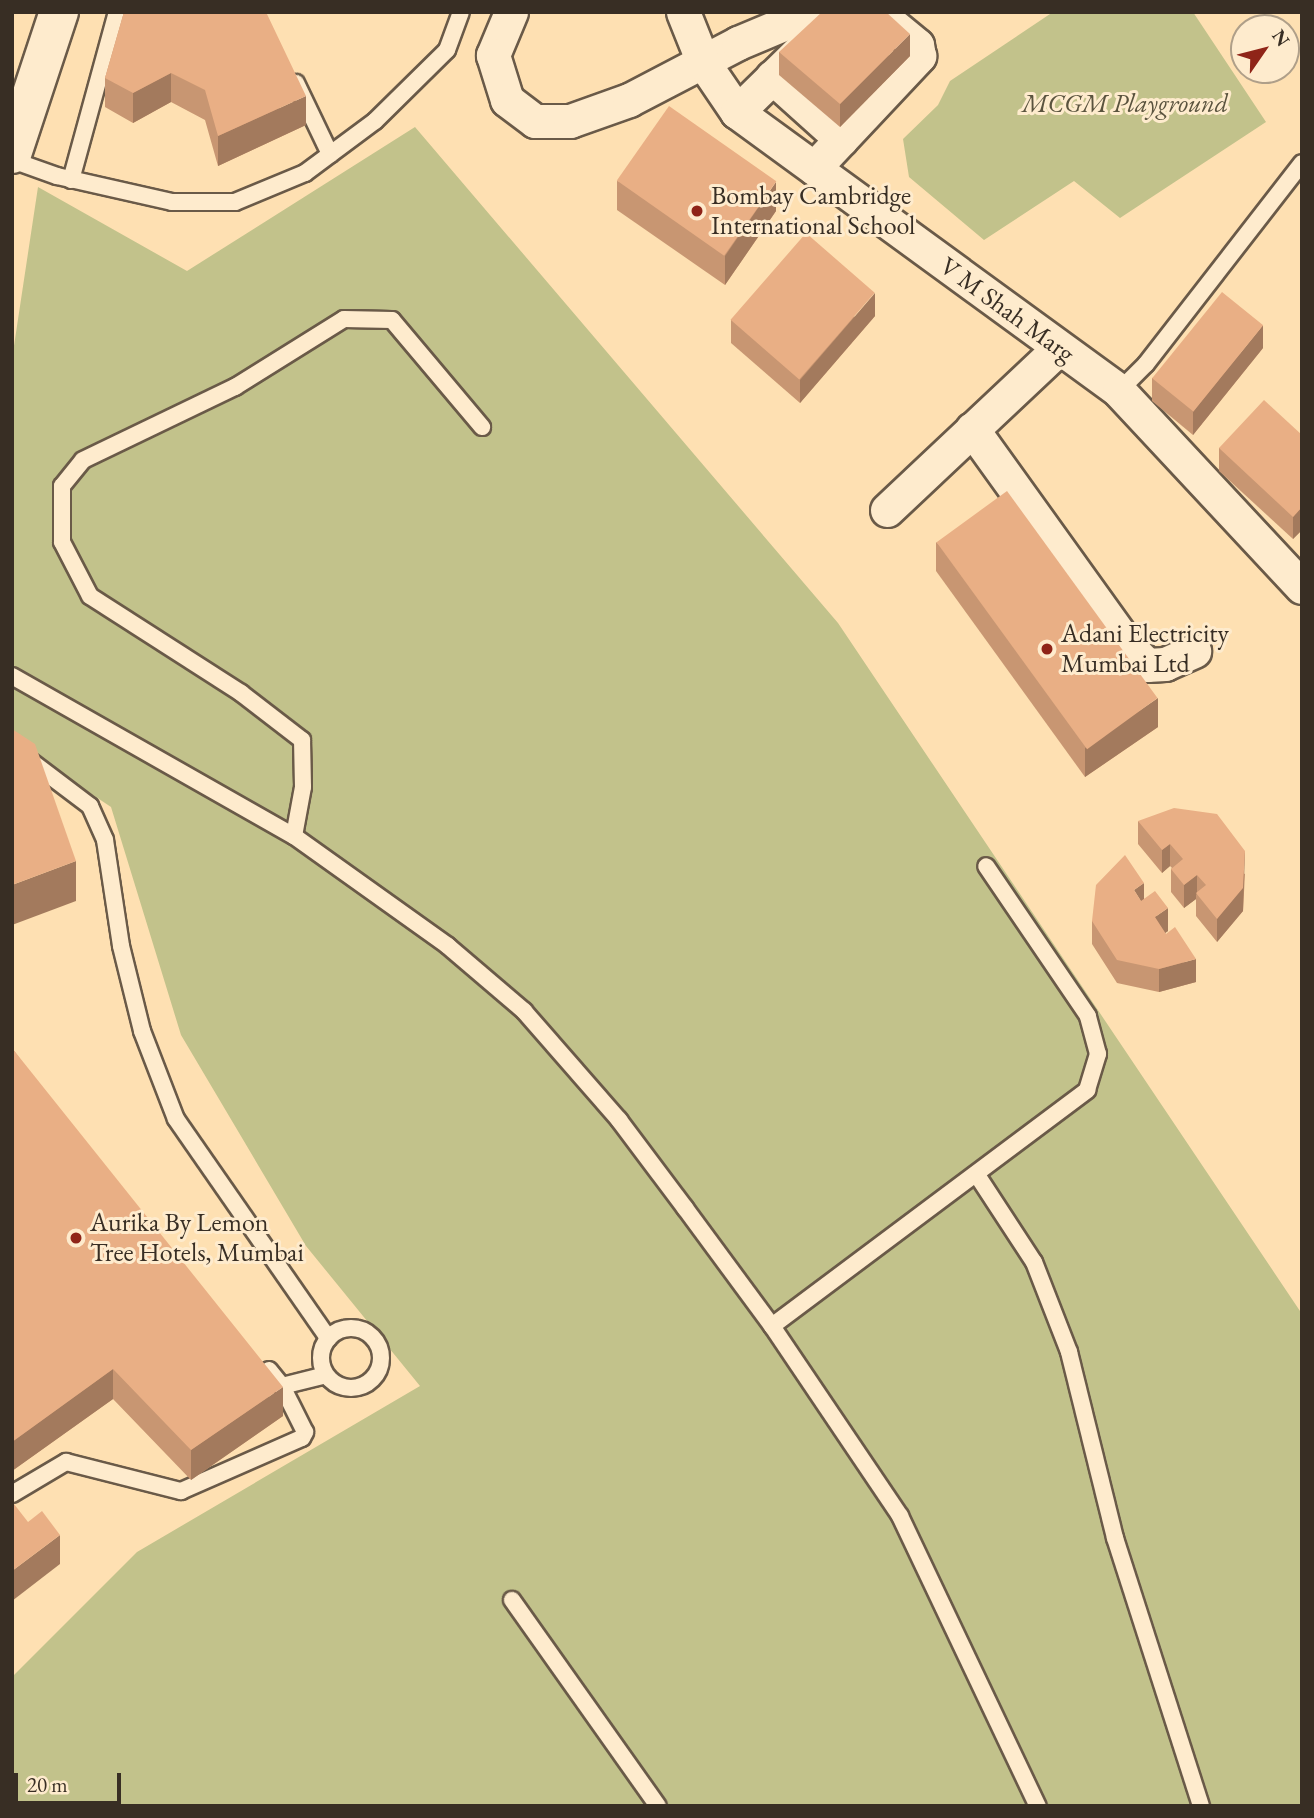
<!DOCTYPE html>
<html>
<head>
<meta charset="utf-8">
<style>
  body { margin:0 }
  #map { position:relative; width:1314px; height:1818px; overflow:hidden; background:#fee0b2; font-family:"EB Garamond",serif }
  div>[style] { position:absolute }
  .green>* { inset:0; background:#c2c28b }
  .roads { filter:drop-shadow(2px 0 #6a5a48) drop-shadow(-2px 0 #6a5a48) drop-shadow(0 2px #6a5a48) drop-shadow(0 -2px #6a5a48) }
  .service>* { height:16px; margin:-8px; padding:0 8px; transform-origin:8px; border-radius:8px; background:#feebcd }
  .service>.ring { margin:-8px; padding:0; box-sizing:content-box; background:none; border:16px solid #feebcd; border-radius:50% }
  .minor>* { height:33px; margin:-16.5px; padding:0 16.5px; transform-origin:16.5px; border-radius:16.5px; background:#feebcd }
  .secondary>* { height:38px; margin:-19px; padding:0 19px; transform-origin:19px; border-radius:19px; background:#feebcd }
  .wall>* { inset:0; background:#c89672 }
  .shaded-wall>* { inset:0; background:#a37a5d }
  .building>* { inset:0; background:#e9af85; transform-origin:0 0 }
  .dots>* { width:19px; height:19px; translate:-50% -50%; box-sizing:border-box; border:4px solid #feebcd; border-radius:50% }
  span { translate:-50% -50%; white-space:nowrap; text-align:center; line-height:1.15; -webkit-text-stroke:6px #feebcd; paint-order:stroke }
  .park-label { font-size:26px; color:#5a533e; font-style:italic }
  .poi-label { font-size:26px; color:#382e24 }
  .left { translate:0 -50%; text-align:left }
  .street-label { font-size:26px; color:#382e24 }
  .frame { position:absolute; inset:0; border:14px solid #382e24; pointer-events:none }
  .north { position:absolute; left:1230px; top:14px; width:70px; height:70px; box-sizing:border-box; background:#feebcd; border:2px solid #af9f89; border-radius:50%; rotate:55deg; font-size:19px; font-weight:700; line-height:28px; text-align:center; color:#382e24 }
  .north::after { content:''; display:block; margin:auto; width:24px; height:32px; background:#8f2418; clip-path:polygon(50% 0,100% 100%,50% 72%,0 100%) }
  .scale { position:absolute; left:14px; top:1773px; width:107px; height:32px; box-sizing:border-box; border:4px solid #382e24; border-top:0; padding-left:9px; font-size:21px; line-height:24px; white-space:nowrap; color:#382e24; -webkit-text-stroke:5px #feebcd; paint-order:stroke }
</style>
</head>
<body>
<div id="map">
  <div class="green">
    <div style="clip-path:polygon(1053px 12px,1193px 12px,1266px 122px,1120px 218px,1074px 181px,984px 240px,909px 177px,903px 139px,938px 105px,950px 81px)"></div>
    <div style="clip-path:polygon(415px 127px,838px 623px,1302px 1314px,1302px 1806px,12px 1806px,12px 1677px,137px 1552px,420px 1386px,306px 1246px,181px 1035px,111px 807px,12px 741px,12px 359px,38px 187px,187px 271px)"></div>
  </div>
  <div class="roads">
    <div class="service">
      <div style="left:296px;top:83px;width:79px;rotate:64.4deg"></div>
      <div style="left:12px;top:160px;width:48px;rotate:19.6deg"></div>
      <div style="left:57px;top:176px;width:118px;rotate:12.7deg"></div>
      <div style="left:172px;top:202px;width:63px"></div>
      <div style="left:235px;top:202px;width:76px;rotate:-22.5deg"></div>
      <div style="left:305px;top:173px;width:87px;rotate:-36.6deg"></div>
      <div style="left:375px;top:121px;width:101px;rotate:-44.6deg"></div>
      <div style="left:447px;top:50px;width:40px;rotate:-69.8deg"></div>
      <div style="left:71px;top:180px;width:174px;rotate:-74.7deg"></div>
      <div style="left:1119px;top:391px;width:38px;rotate:-45deg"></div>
      <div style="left:1146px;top:364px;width:254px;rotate:-52.2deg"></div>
      <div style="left:12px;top:676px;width:324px;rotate:29.6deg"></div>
      <div style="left:294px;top:836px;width:189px;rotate:35.5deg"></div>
      <div style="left:448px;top:946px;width:100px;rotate:40.5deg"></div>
      <div style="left:524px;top:1011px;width:145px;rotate:48.9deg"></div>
      <div style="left:619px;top:1120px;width:110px;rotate:53.1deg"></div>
      <div style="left:685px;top:1208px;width:147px;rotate:53.6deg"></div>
      <div style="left:772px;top:1326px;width:229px;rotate:56deg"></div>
      <div style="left:900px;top:1516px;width:321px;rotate:64.6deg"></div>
      <div style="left:12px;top:747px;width:98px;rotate:37.1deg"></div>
      <div style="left:90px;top:806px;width:37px;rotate:66deg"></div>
      <div style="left:105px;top:840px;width:107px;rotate:81.4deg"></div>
      <div style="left:121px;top:946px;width:88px;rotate:76.1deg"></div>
      <div style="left:142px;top:1031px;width:94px;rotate:68.9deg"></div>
      <div style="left:176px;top:1119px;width:267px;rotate:55.2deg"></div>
      <div style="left:294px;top:836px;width:50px;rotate:-79.6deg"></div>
      <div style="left:303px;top:787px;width:47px;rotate:-91.2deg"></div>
      <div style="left:302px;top:740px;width:77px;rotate:-142.4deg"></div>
      <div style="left:241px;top:693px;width:179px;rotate:-147.3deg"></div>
      <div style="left:90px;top:596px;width:61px;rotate:-117.4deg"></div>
      <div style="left:62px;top:542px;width:56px;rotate:-90deg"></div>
      <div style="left:62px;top:486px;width:33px;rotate:-51deg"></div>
      <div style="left:83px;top:460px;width:169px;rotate:-25.7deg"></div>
      <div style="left:235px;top:387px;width:128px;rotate:-32deg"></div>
      <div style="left:344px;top:319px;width:48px;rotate:1.2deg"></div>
      <div style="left:392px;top:320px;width:140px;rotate:49.9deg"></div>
      <div style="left:977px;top:1175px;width:104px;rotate:56.8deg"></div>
      <div style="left:1034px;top:1262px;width:97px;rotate:68.7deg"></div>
      <div style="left:1069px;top:1352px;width:192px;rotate:76.1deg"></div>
      <div style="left:1115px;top:1538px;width:281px;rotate:72.2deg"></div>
      <div style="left:772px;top:1326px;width:394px;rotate:-36.8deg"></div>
      <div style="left:1087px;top:1090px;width:38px;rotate:-73deg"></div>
      <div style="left:1098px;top:1054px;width:39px;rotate:-105deg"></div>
      <div style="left:1088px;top:1016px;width:181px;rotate:-124.2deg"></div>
      <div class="ring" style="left:321px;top:1328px;width:44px;height:44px"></div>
      <div style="left:269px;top:1370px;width:21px;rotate:51deg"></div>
      <div style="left:282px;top:1386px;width:45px;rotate:-14deg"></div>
      <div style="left:12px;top:1494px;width:63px;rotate:-30.7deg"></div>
      <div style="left:66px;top:1462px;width:119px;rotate:14.2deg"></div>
      <div style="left:181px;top:1491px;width:132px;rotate:-23.7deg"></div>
      <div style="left:302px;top:1438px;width:7px;rotate:-63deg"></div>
      <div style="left:305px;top:1432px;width:51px;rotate:-116.6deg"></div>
      <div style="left:512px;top:1600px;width:252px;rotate:54.7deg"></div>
    </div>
    <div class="minor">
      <div style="left:511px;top:12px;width:47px;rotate:112.7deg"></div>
      <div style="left:493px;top:55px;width:47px;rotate:72.7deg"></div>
      <div style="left:507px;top:100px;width:35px;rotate:37deg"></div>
      <div style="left:535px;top:121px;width:35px"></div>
      <div style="left:570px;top:121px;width:63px;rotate:-19.6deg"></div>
      <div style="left:629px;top:100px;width:123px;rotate:-27.6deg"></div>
      <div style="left:738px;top:43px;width:80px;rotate:-22.7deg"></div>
      <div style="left:683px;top:12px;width:54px;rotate:68.2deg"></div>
      <div style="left:703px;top:62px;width:60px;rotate:55.8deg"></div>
      <div style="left:737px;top:112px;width:473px;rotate:36.1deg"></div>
      <div style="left:1119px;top:391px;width:268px;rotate:47deg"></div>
      <div style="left:772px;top:77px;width:93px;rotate:41.9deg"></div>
      <div style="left:737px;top:112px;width:143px;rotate:-44.4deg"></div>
      <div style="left:814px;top:168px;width:154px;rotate:-46.8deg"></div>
      <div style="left:919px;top:56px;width:11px;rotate:-100deg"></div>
      <div style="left:917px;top:45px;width:52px;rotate:-140.5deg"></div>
      <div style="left:972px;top:429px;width:267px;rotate:54.3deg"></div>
      <div style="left:1128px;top:646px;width:27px;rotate:45deg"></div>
      <div style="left:1147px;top:665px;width:18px;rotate:-3deg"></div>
      <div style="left:1165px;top:664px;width:32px;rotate:-24deg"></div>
      <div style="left:887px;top:510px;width:236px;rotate:-43.3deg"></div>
    </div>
    <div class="secondary">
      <div style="left:12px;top:154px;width:150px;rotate:-71.7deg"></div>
    </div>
  </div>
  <div class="wall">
    <div style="clip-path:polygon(124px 12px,306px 125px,218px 166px,205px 120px,171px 102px,133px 123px,105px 107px,105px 78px)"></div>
    <div style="clip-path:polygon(779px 52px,910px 56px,840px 127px,779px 75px)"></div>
    <div style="clip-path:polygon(617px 181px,776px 211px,725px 285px,617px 210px)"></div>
    <div style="clip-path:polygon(875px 316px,800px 403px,731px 343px,731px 320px)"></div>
    <div style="clip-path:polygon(1263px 348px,1193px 435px,1152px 401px,1152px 378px)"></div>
    <div style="clip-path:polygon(1302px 435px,1302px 530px,1293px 539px,1219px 471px,1219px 448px)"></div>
    <div style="clip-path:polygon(936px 542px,1158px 727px,1085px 777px,936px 571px)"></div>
    <div style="clip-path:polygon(1138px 821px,1245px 874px,1243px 911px,1217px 942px,1196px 916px,1196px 899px,1184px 908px,1171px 892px,1171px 869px,1172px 868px,1170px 866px,1162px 873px,1138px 844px)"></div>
    <div style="clip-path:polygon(1144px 899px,1168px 931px,1165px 933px,1196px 982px,1159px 992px,1117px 983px,1092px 944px,1092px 921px)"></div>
    <div style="clip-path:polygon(12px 1048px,283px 1416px,191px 1480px,113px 1399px,12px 1471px)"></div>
  </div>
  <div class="shaded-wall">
    <div style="clip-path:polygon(910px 34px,910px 56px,840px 127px,840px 104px)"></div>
    <div style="clip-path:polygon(171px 73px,171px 102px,133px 123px,133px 93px)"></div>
    <div style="clip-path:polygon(306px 96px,306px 125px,218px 166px,218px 136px)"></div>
    <div style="clip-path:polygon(776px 182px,776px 211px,725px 285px,725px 256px)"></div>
    <div style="clip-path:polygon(875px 293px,875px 316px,800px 403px,800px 380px)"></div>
    <div style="clip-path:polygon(1263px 325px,1263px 348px,1193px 435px,1193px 412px)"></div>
    <div style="clip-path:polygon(1302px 507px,1302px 530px,1293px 539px,1293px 517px)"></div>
    <div style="clip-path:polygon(1158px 698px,1158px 727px,1085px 777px,1085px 748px)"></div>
    <div style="clip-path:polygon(1170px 844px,1170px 866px,1162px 873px,1162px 850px)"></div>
    <div style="clip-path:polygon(1245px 851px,1243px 911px,1217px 942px,1217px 919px)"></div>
    <div style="clip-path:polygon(76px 861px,76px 901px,12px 925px,12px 885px)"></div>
    <div style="clip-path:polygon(1197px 875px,1197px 895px,1196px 893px,1196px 899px,1184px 908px,1184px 885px)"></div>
    <div style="clip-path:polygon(1144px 883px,1144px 906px,1134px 890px)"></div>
    <div style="clip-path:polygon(1168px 908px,1168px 931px,1155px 940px,1155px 917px)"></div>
    <div style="clip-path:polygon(1196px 959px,1196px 982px,1159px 992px,1159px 969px)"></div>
    <div style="clip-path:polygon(113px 1369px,113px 1399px,12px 1471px,12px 1442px)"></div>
    <div style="clip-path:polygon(283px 1387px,283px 1416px,191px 1480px,191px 1450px)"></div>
    <div style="clip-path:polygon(60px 1535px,60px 1564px,12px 1601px,12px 1571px)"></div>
  </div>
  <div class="building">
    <div style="clip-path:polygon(124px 12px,266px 12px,306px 96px,218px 136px,205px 90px,171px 73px,133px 93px,105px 78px)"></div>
    <div style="clip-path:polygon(822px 12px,886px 12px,910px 34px,840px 104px,779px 52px)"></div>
    <div style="left:669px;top:106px;width:131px;height:91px;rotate:35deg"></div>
    <div style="left:806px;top:233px;width:91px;height:115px;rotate:41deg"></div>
    <div style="left:1222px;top:292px;width:53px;height:111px;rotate:39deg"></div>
    <div style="clip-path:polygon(1264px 400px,1302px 435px,1302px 507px,1293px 517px,1219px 448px)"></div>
    <div style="left:1007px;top:491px;width:256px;height:87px;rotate:54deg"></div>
    <div style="clip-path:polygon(12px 729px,35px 744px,76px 861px,12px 885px)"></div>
    <div style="clip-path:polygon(1174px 808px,1217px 814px,1245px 851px,1243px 888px,1217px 919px,1196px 893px,1206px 885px,1197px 875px,1184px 885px,1171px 869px,1183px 859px,1170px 844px,1162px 850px,1138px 821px)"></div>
    <div style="clip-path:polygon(1125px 855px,1144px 883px,1134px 890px,1141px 901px,1155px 891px,1168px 908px,1155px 917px,1166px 934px,1175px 927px,1196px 959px,1159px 969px,1117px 960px,1092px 921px,1096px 885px)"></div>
    <div style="clip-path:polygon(12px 1048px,283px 1387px,191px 1450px,113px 1369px,12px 1442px)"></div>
    <div style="clip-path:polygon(14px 1504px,28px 1522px,42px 1511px,60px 1535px,12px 1571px,12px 1506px)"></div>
  </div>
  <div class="dots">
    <div style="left:697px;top:211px;background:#8f2418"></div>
    <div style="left:1047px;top:649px;background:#8f2418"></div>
    <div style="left:76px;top:1238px;background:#8f2418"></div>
  </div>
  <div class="park-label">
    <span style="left:1125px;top:104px">MCGM Playground</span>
  </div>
  <div class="poi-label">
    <span class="left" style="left:711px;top:211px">Bombay Cambridge<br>International School</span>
    <span class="left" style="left:1061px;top:649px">Adani Electricity<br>Mumbai Ltd</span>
    <span class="left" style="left:90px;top:1238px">Aurika By Lemon<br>Tree Hotels, Mumbai</span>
  </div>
  <div class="street-label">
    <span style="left:1007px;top:310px;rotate:36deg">V M Shah Marg</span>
  </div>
  <div class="frame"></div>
  <div class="north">N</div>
  <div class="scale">20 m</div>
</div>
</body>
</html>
